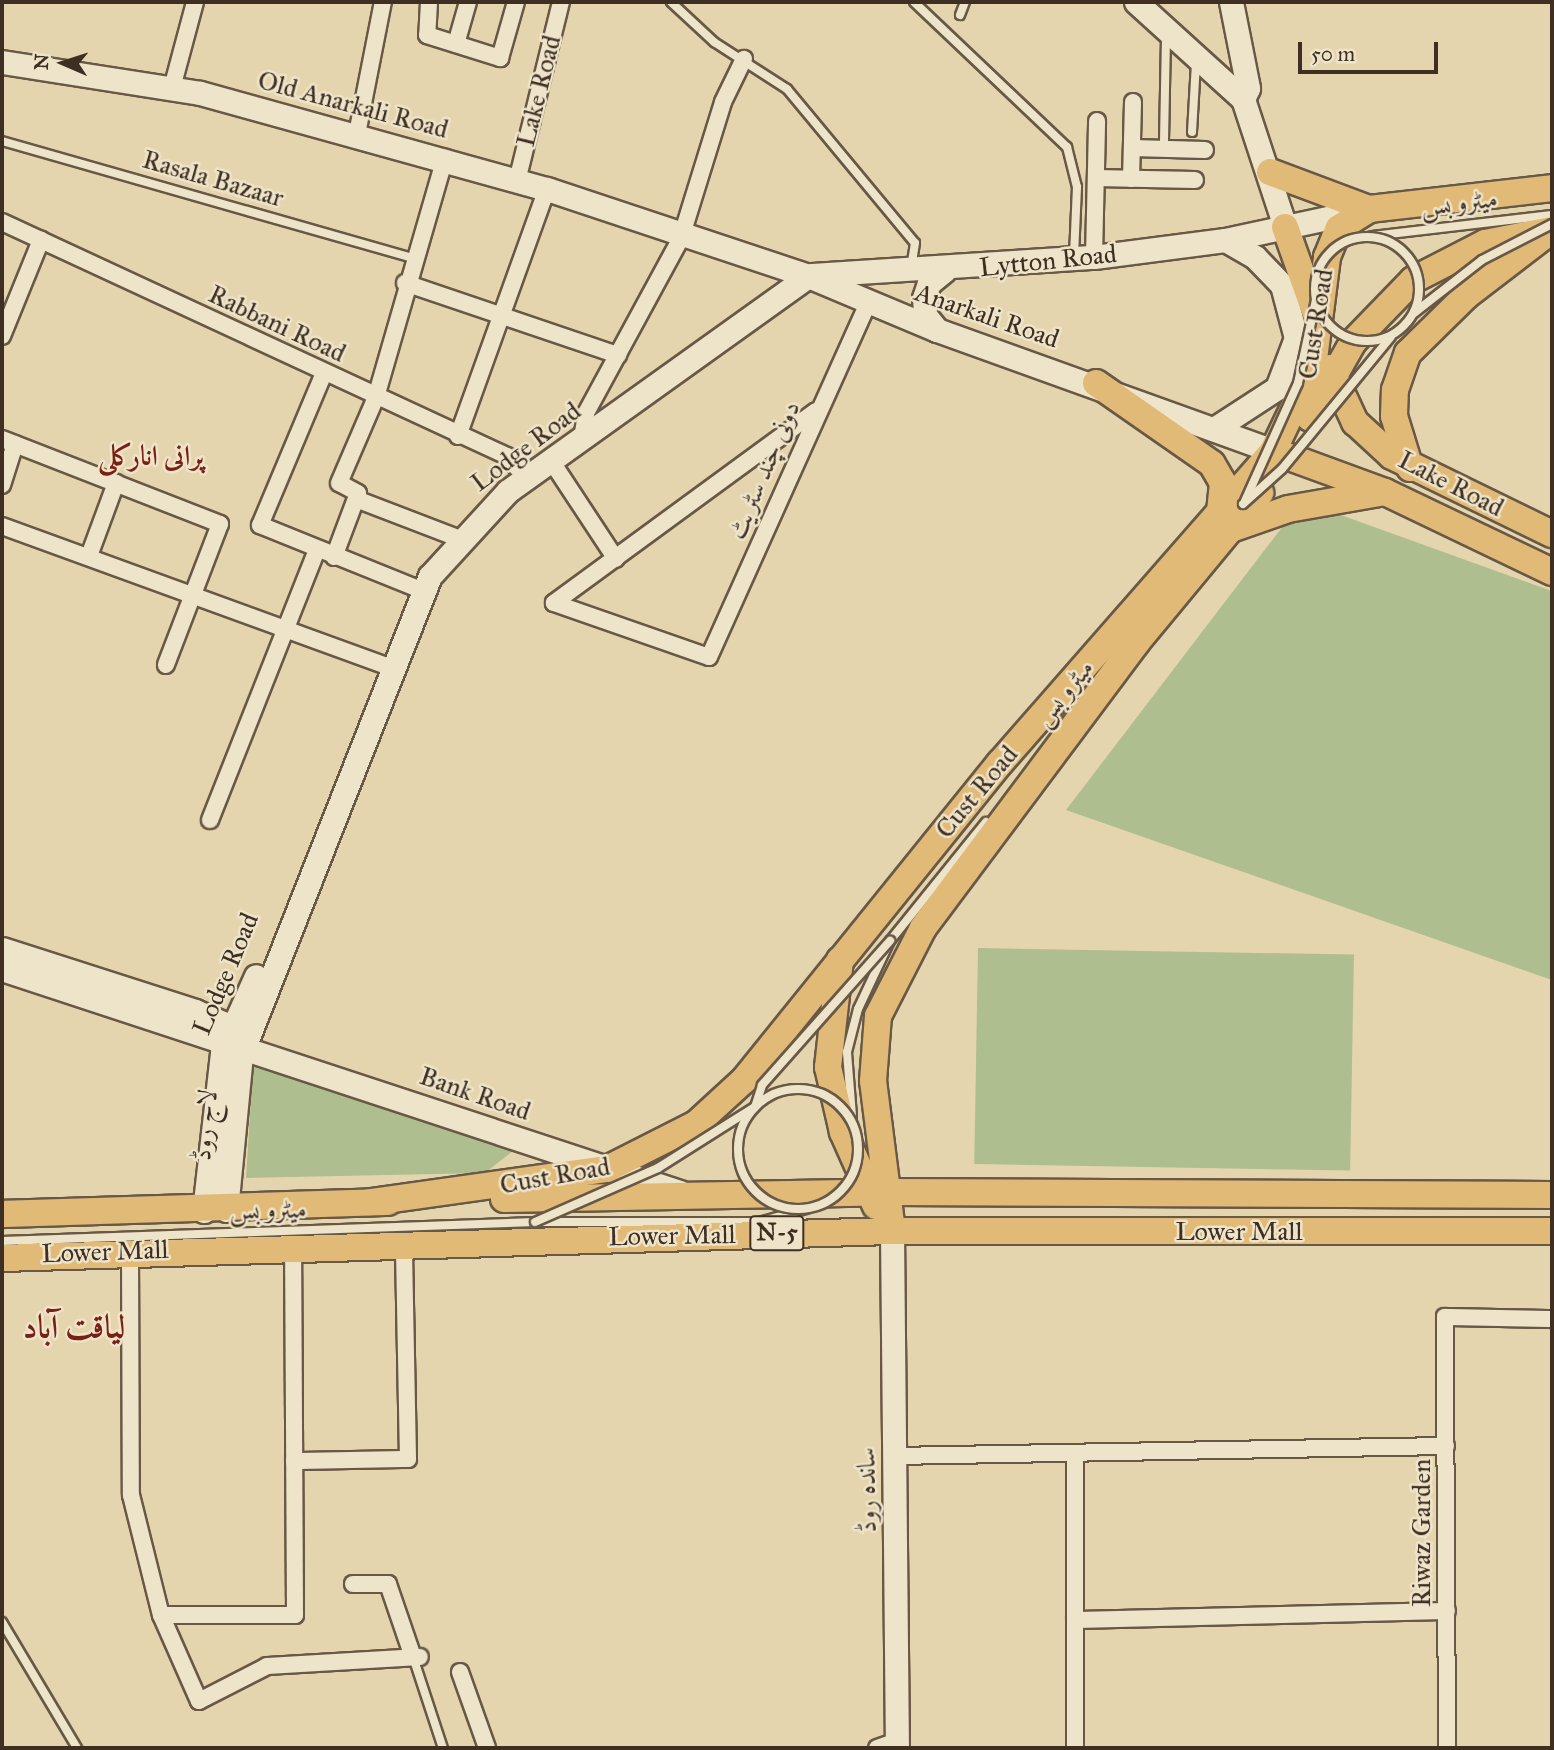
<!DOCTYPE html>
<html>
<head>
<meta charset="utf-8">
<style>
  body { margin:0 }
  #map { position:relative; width:1554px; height:1750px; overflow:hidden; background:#e5d5ae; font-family:"IM FELL Great Primer",Amiri,serif }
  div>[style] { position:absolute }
  .green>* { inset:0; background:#afbe8f; transform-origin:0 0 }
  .roads { filter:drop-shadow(2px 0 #685846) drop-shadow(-2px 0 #685846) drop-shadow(0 2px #685846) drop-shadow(0 -2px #685846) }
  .lane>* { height:8px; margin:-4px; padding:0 4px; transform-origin:4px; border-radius:4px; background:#eee4ca }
  .street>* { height:16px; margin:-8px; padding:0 8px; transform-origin:8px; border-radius:8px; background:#eee4ca }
  .secondary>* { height:23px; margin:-11.5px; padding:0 11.5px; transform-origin:11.5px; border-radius:11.5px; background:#eee4ca }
  .primary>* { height:26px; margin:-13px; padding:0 13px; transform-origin:13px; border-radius:13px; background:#e2ba77 }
  .bridges { filter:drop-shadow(2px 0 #685846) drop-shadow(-2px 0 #685846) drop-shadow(0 2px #685846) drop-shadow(0 -2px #685846) }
  .lane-bridge>* { height:8px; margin:-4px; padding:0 4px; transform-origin:4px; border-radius:4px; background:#eee4ca }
  .lane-bridge>.ring { margin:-4px; padding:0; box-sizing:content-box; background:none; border:8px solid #eee4ca; border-radius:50% }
  span { translate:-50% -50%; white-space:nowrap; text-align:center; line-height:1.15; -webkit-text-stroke:5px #eee4ca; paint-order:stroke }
  .shield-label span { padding:2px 5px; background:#eee4ca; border:2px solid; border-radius:5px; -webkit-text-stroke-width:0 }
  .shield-label { font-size:24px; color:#3f2f23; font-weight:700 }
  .street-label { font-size:26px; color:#3f2f23 }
  .neighbourhood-label { font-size:28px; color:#7a1f14; font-weight:700 }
  .district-label { font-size:33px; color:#7a1f14; font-weight:700 }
  .frame { position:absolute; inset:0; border:4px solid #3f2f23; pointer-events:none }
  .north { position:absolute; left:28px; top:28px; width:70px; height:70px; -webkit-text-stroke:5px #eee4ca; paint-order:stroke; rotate:273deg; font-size:19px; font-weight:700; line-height:28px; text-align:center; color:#3f2f23 }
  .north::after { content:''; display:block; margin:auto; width:24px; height:32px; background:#3f2f23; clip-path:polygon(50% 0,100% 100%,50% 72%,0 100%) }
  .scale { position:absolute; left:1298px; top:42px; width:140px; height:32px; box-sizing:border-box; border:4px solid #3f2f23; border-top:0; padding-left:9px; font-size:21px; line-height:24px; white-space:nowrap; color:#3f2f23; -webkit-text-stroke:5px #eee4ca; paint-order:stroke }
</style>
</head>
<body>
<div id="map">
  <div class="green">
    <div style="clip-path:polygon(1302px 501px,1552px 591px,1552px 980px,1066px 810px)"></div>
    <div style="left:978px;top:948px;width:376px;height:216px;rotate:1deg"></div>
    <div style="clip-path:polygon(253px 1067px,519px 1146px,485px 1173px,246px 1178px)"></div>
  </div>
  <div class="roads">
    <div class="lane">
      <div style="left:671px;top:2px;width:59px;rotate:42.9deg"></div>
      <div style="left:714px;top:42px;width:87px;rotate:32.8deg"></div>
      <div style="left:787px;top:89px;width:200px;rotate:50.3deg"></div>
      <div style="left:915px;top:243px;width:25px;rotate:99deg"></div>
      <div style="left:914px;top:2px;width:211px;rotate:43.5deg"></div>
      <div style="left:1067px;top:147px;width:41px;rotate:76deg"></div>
      <div style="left:1077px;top:187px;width:69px;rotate:92.5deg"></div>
      <div style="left:960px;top:15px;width:14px;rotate:-69deg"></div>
      <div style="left:1192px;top:132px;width:70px;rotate:-86.7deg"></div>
      <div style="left:2px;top:141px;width:428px;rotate:15.9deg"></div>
      <div style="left:1164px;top:141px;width:106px;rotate:-88.9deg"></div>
      <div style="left:1372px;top:236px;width:181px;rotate:-6.7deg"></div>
      <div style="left:852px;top:1116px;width:64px;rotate:-94.5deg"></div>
      <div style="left:847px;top:1052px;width:44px;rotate:-75.7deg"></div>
      <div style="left:858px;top:1009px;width:75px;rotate:-64.8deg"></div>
      <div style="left:890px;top:941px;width:153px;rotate:-51.1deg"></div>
      <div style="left:2px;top:1241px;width:533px;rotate:-2.04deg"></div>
      <div style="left:535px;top:1222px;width:224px"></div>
      <div style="left:759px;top:1222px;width:49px;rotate:-15.5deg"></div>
      <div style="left:2px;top:1622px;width:147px;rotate:59.2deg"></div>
      <div style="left:413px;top:1657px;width:96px;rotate:71.8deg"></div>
    </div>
    <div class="street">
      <div style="left:429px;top:2px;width:33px;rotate:93deg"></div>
      <div style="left:427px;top:35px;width:77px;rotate:17.5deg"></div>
      <div style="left:500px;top:58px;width:58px;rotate:-74.1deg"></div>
      <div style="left:456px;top:44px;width:44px;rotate:-74.1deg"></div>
      <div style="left:172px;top:88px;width:89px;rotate:-75deg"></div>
      <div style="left:357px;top:134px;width:135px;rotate:-78.9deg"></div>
      <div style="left:1132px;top:148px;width:73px;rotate:1.6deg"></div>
      <div style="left:1096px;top:178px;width:99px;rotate:1.2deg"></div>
      <div style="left:1131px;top:179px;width:77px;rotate:-88.5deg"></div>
      <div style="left:517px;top:181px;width:184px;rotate:-76.2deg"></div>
      <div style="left:2px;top:222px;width:557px;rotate:24.86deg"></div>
      <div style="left:507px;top:456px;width:29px;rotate:49deg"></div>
      <div style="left:1094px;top:257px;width:136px;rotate:-88.7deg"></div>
      <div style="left:405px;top:283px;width:225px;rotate:18.7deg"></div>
      <div style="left:2px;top:336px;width:104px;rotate:-67.9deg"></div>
      <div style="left:324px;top:373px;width:165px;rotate:112.8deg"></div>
      <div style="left:260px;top:525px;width:176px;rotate:22deg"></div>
      <div style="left:816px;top:411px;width:325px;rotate:143.8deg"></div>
      <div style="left:554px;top:603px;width:164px;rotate:19.2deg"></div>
      <div style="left:709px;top:657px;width:388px;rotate:-65.8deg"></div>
      <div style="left:458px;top:436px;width:263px;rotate:-70.2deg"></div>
      <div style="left:2px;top:439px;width:234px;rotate:21.3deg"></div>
      <div style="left:220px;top:524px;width:151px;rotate:111deg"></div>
      <div style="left:582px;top:439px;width:26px;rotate:-81deg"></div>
      <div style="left:586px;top:413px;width:199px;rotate:-61.5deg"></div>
      <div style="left:681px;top:238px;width:142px;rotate:-72.8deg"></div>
      <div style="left:723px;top:102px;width:48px;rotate:-64deg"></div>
      <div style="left:552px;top:462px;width:116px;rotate:56.6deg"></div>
      <div style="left:2px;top:485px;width:43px;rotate:-72.4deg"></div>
      <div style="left:356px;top:499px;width:111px;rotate:21deg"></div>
      <div style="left:2px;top:526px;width:413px;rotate:20deg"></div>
      <div style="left:89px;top:556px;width:78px;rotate:-69.7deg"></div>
      <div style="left:334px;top:557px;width:68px;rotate:-69.4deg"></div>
      <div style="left:358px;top:493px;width:21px;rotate:-152deg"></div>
      <div style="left:339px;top:483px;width:94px;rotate:-66.7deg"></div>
      <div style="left:376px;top:397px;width:249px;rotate:-73.9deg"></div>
      <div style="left:210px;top:820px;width:290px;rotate:-68.4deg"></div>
      <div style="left:130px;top:1252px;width:243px;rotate:89.8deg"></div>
      <div style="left:131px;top:1495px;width:124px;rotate:76deg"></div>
      <div style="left:161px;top:1615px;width:94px;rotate:66.2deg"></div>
      <div style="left:199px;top:1701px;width:76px;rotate:-27.2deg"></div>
      <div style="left:267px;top:1666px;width:153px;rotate:-3.4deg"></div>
      <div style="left:894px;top:1456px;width:552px;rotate:-1.04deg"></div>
      <div style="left:294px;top:1461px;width:114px;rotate:-1deg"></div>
      <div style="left:408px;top:1459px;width:216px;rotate:-91.1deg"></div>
      <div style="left:353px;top:1584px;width:35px"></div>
      <div style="left:388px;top:1584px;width:77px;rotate:71.1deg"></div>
      <div style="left:161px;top:1615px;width:134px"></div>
      <div style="left:295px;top:1615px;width:369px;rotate:-90.3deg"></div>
      <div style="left:1075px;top:1620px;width:372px;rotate:-1.4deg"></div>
      <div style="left:460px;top:1672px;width:81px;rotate:70.4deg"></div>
      <div style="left:877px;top:1748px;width:21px;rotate:-19deg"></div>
      <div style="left:1075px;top:1748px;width:295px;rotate:-90deg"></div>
      <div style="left:1447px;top:1748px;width:431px;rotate:-90.3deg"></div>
      <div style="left:1445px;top:1317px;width:107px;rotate:1.1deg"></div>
    </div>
    <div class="secondary">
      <div style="left:1136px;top:2px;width:144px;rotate:42.2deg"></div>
      <div style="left:1243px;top:99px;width:135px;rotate:71.8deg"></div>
      <div style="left:1231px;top:2px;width:88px;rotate:78.8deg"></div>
      <div style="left:1248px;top:88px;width:12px;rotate:114deg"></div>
      <div style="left:2px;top:62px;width:200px;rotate:8.9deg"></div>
      <div style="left:200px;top:93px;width:360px;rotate:15.5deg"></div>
      <div style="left:547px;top:189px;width:275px;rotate:18.4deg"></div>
      <div style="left:808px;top:276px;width:140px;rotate:22.7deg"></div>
      <div style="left:937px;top:330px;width:357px;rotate:19.8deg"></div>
      <div style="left:812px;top:275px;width:283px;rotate:-3.7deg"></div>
      <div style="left:1094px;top:257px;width:132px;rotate:-7.4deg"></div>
      <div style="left:1225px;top:240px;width:138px;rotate:-12.1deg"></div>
      <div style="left:937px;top:330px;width:19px;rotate:-129deg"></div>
      <div style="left:925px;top:315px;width:17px;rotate:-93deg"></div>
      <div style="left:924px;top:298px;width:16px;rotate:-72deg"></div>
      <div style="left:929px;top:283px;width:19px;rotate:-39deg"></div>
      <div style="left:1214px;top:429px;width:75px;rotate:-33.1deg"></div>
      <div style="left:1277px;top:388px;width:53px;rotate:-69.2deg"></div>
      <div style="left:1296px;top:338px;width:55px;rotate:-104.8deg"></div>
      <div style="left:1282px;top:285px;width:39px;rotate:-134deg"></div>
      <div style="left:1255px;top:257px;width:34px;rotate:-150deg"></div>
      <div style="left:2px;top:949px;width:203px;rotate:17.8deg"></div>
      <div style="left:195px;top:1011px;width:40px;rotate:23.4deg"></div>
      <div style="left:232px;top:1027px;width:15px;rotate:58deg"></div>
      <div style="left:2px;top:969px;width:714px;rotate:18.21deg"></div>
      <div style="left:226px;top:1210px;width:156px;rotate:-84.5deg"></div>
      <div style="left:241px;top:1055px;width:515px;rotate:-68.47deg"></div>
      <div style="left:430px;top:576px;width:115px;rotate:-47.5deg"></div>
      <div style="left:508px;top:491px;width:369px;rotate:-35.6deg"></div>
      <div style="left:204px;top:1211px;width:160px;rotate:-83.5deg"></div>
      <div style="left:222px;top:1052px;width:83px;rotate:-65.9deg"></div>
      <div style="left:892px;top:1231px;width:517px;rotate:89.45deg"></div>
    </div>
    <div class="primary">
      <div style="left:1270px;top:172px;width:106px;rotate:20.5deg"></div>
      <div style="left:1285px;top:227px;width:92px;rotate:70.4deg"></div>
      <div style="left:1330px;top:368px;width:60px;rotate:65.2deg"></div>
      <div style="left:1355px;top:422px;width:50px;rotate:42.6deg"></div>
      <div style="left:1392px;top:456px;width:178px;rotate:26deg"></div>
      <div style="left:1096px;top:383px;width:141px;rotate:34.9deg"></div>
      <div style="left:1212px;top:464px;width:22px;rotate:60deg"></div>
      <div style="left:1223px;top:483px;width:28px;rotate:96deg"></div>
      <div style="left:1310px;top:418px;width:87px;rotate:-60.5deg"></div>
      <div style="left:1353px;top:342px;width:86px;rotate:-45.9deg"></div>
      <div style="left:1413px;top:280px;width:81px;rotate:-27.2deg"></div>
      <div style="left:1485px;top:243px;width:68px;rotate:-11deg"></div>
      <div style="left:1273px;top:451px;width:119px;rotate:20.1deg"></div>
      <div style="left:1385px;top:492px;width:185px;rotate:25.6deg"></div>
      <div style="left:1410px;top:468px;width:54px;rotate:-107.1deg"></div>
      <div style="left:1394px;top:416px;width:26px;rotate:-88deg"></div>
      <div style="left:1395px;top:390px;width:39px;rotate:-71deg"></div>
      <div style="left:1408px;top:353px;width:83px;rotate:-44.5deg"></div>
      <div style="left:1467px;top:295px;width:103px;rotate:-37.5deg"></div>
      <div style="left:1231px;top:529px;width:60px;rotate:-19.3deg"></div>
      <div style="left:1288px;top:509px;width:93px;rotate:-9.9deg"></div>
      <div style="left:840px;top:960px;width:108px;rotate:96.4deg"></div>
      <div style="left:828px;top:1067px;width:67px;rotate:77deg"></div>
      <div style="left:843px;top:1132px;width:81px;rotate:66deg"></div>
      <div style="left:504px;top:1199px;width:386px;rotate:-1deg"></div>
      <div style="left:890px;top:1192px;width:662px;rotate:0.26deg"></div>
      <div style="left:371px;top:1202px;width:238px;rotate:-8deg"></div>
      <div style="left:607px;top:1169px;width:100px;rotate:-26.8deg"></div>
      <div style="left:696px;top:1124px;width:65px;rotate:-42.5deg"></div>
      <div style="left:744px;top:1080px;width:407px;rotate:-51.1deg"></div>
      <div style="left:1000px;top:763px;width:415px;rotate:-48.8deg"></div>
      <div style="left:1273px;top:451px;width:93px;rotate:-64.5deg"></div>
      <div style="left:1313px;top:367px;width:111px;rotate:-82.7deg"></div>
      <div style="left:1327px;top:257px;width:31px;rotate:-68deg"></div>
      <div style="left:1339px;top:228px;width:36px;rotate:-32deg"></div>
      <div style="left:1369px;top:209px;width:184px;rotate:-6.5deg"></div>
      <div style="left:2px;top:1214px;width:386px;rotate:-1.8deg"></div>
      <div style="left:892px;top:1231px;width:151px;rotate:-97.2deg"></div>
      <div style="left:873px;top:1081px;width:65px;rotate:-85.6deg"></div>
      <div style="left:878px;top:1016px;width:99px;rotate:-62.9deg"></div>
      <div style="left:923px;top:928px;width:356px;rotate:-53.2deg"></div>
      <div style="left:1136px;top:643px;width:195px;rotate:-50.4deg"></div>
      <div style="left:2px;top:1258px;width:890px;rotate:-1.74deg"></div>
      <div style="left:892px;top:1231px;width:660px"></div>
    </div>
  </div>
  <div class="bridges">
    <div class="lane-bridge">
      <div class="ring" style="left:1315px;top:237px;width:96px;height:96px"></div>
      <div style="left:1414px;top:313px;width:86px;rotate:-37.9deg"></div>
      <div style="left:1482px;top:260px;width:79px;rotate:-27.2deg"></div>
      <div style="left:1245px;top:501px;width:129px;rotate:-65.8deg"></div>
      <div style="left:1298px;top:383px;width:85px;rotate:-77.8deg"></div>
      <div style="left:1243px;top:504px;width:52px;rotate:-41.9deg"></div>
      <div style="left:1282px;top:469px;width:171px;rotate:-50.5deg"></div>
      <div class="ring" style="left:738px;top:1089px;width:112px;height:112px"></div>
      <div style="left:535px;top:1222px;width:134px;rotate:-23.7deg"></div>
      <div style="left:658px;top:1168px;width:115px;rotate:-32.2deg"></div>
      <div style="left:755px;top:1107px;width:23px;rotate:-72deg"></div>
      <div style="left:762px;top:1085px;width:193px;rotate:-48.4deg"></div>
    </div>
  </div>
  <div class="shield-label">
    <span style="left:777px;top:1233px">N-5</span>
  </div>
  <div class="street-label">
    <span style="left:539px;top:91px;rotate:-76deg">Lake Road</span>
    <span style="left:353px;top:105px;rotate:15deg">Old Anarkali Road</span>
    <span style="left:213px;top:179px;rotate:16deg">Rasala Bazaar</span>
    <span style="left:1459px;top:203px;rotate:-7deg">میٹرو بس</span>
    <span style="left:1048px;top:261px;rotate:-6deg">Lytton Road</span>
    <span style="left:987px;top:316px;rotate:19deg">Anarkali Road</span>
    <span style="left:277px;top:324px;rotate:25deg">Rabbani Road</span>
    <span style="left:1316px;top:324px;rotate:-81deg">Cust Road</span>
    <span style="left:526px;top:447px;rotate:-37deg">Lodge Road</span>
    <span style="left:764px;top:470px;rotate:-67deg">دونی چند سٹریٹ</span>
    <span style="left:1451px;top:484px;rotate:27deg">Lake Road</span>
    <span style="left:1064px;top:693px;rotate:-51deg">میٹرو بس</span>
    <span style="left:977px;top:792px;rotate:-50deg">Cust Road</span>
    <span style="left:226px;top:974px;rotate:-67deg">Lodge Road</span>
    <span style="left:475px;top:1094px;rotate:19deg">Bank Road</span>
    <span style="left:205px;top:1125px;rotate:-85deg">لاج روڈ</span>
    <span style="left:555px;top:1176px;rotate:-10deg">Cust Road</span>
    <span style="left:268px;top:1210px;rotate:-1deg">میٹرو بس</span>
    <span style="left:1239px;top:1232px">Lower Mall</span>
    <span style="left:672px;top:1236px;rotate:-1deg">Lower Mall</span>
    <span style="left:105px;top:1252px;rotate:-2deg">Lower Mall</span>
    <span style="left:867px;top:1490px;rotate:-91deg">ساندہ روڈ</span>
    <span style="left:1422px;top:1533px;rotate:-90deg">Riwaz Garden</span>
  </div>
  <div class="neighbourhood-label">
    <span style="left:151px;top:456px">پرانی انارکلی</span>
  </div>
  <div class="district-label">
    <span style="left:74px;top:1328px">لیاقت آباد</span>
  </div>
  <div class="frame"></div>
  <div class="north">N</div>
  <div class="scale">50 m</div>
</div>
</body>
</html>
